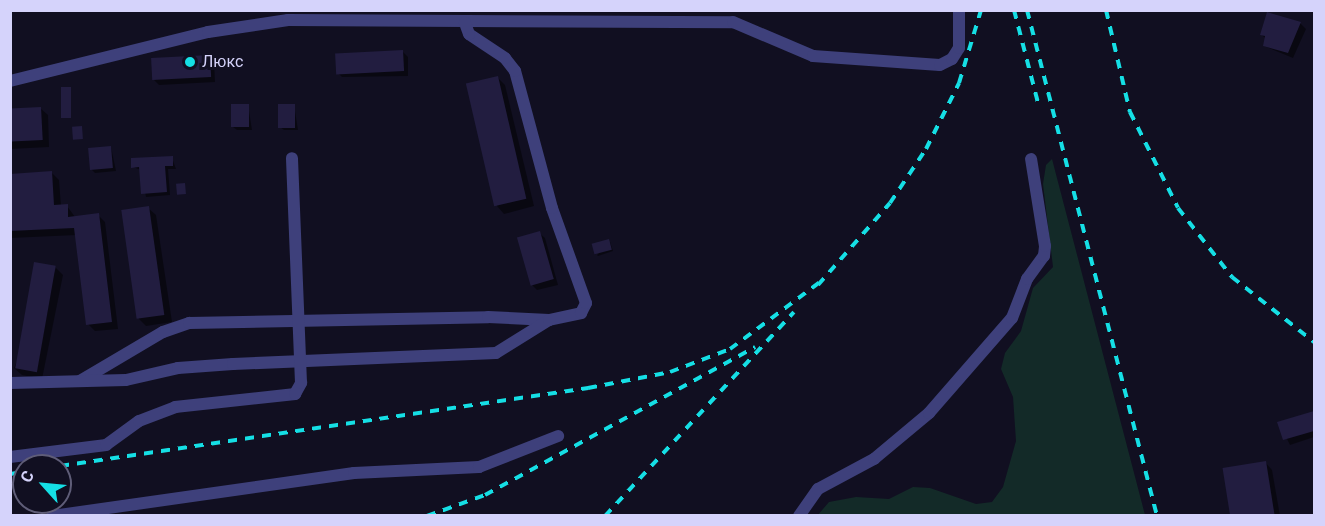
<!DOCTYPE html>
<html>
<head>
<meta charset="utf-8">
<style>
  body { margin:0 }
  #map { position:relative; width:1325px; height:526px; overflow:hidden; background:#110f21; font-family:Roboto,sans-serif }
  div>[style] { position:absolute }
  .green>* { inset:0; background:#132a28 }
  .shadow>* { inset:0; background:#0007 }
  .building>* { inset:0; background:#221d40; transform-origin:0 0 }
  .minor>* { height:12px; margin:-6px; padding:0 6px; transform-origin:6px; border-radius:6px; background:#3e407b }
  .rail>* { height:4px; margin-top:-2px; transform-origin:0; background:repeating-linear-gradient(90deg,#15dfe5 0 9px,transparent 0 17px) }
  .dots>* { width:16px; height:16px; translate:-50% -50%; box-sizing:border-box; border:3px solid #110f21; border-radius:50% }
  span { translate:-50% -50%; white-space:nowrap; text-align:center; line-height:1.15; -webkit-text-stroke:6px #110f21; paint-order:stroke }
  .poi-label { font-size:16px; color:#d5d3fb }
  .left { translate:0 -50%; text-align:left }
  .frame { position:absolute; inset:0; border:12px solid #d5d3fb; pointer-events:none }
  .north { position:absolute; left:12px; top:454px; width:60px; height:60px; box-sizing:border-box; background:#110f21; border:2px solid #5f5d78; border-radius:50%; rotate:297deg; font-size:16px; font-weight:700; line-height:24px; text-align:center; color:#d5d3fb }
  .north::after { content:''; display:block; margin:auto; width:21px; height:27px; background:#15dfe5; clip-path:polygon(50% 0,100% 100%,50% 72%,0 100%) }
</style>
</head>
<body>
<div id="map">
  <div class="green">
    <div style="clip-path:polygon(1052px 159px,1145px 515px,817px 516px,829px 502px,856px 497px,889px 499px,913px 487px,930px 488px,976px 504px,992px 502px,1003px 487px,1016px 441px,1013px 397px,1001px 369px,1005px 353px,1021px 331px,1033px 288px,1053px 267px,1043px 184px,1046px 165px)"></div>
  </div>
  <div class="shadow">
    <div style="clip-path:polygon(1300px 23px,1306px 29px,1293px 58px,1264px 46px,1266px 39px,1262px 35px)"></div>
    <div style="clip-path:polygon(403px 52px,408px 57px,408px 76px,342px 77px,337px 72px)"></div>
    <div style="clip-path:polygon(209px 57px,214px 62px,215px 82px,159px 85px,154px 80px)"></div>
    <div style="clip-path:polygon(497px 77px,505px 85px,534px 206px,504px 214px,497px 206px)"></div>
    <div style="clip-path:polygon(248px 105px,252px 130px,237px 130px,233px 127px)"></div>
    <div style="clip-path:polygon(294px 105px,298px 130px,284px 130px,280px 127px)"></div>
    <div style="clip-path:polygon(40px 108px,48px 115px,49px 147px,10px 149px,10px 110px)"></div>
    <div style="clip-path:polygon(111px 147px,116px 171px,95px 173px,91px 169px)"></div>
    <div style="clip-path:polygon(172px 158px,176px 169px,168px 169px,170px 195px,146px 197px,141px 170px,133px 167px)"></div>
    <div style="clip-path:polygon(52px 173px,59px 180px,61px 206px,67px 206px,75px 217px,98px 215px,105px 222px,118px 329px,95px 331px,88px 324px,77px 235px,10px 238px,10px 175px)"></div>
    <div style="clip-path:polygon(148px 208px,156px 215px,172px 322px,146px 326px,139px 319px)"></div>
    <div style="clip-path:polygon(539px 233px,545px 238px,558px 285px,537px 290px,532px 285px)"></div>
    <div style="clip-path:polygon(610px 242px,613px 251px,598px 256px,597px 255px)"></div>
    <div style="clip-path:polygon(56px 268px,63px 275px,42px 379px,22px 375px,14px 368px)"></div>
    <div style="clip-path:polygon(1314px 412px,1314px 437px,1290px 445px,1279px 423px)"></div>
    <div style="clip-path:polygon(1265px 462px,1272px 470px,1280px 516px,1233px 516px)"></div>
  </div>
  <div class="building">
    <div style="clip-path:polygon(1267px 12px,1301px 22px,1288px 53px,1263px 46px,1265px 36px,1260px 35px)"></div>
    <div style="left:403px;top:50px;width:21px;height:68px;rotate:87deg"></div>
    <div style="left:210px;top:55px;width:22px;height:59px;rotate:87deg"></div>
    <div style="left:498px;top:76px;width:126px;height:33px;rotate:77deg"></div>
    <div style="left:61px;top:87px;width:10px;height:31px"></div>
    <div style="left:231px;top:104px;width:18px;height:23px"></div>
    <div style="left:278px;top:104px;width:17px;height:24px"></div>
    <div style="left:41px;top:107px;width:33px;height:31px;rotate:87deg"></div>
    <div style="left:82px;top:126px;width:13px;height:10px;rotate:86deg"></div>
    <div style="left:111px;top:146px;width:22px;height:23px;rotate:85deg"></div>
    <div style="clip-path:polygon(173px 156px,173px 166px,165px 166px,167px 192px,141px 194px,139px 167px,131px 168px,131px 158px)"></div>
    <div style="clip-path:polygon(52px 171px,54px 205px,68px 204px,68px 217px,99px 213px,112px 322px,86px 325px,74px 228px,10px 231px,10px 174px)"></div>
    <div style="left:185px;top:183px;width:11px;height:9px;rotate:85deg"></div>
    <div style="left:149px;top:206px;width:110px;height:28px;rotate:82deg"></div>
    <div style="left:540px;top:231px;width:50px;height:24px;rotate:74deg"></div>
    <div style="left:609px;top:239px;width:11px;height:18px;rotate:75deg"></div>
    <div style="left:34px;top:262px;width:22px;height:108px;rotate:10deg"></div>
    <div style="clip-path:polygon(1314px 411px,1314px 431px,1283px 440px,1277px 422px)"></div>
    <div style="left:1266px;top:461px;width:56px;height:44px;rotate:81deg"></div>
  </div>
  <div class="minor">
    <div style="left:10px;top:81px;width:204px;rotate:-13.9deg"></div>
    <div style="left:208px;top:32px;width:81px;rotate:-8.5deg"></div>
    <div style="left:288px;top:20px;width:445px;rotate:0.3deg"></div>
    <div style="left:733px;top:22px;width:87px;rotate:23deg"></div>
    <div style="left:813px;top:56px;width:127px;rotate:4.1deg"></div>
    <div style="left:940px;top:65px;width:13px;rotate:-27deg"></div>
    <div style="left:952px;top:59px;width:13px;rotate:-58deg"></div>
    <div style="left:959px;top:48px;width:38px;rotate:-90deg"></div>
    <div style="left:80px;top:381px;width:96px;rotate:-30.6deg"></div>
    <div style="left:163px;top:332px;width:28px;rotate:-19deg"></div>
    <div style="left:189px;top:323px;width:299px;rotate:-1.1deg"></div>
    <div style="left:488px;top:317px;width:61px;rotate:2.8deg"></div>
    <div style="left:10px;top:383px;width:116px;rotate:-1.5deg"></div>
    <div style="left:126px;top:380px;width:53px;rotate:-13deg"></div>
    <div style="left:178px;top:368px;width:55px;rotate:-4.2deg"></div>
    <div style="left:233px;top:364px;width:263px;rotate:-2.4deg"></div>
    <div style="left:496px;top:353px;width:62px;rotate:-31.9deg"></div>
    <div style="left:549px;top:320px;width:33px;rotate:-12deg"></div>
    <div style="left:581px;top:313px;width:11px;rotate:-63deg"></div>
    <div style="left:586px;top:303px;width:101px;rotate:-109.7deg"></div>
    <div style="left:552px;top:208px;width:142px;rotate:-105.1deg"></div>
    <div style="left:515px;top:71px;width:16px;rotate:-128deg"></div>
    <div style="left:505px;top:58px;width:43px;rotate:-146.3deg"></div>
    <div style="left:469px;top:34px;width:12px;rotate:-110deg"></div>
    <div style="left:10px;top:457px;width:97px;rotate:-7.1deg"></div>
    <div style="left:106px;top:445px;width:41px;rotate:-36deg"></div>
    <div style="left:139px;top:421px;width:39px;rotate:-21deg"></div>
    <div style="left:175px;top:407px;width:121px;rotate:-6.2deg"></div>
    <div style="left:295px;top:394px;width:13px;rotate:-61deg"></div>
    <div style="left:301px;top:383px;width:225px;rotate:-92.3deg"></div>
    <div style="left:52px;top:516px;width:305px;rotate:-8.1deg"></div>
    <div style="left:354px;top:473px;width:125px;rotate:-2.7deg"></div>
    <div style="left:479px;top:467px;width:85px;rotate:-21.4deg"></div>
    <div style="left:799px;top:516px;width:33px;rotate:-55deg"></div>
    <div style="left:818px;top:489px;width:64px;rotate:-28.2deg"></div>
    <div style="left:874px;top:459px;width:72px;rotate:-39.9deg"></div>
    <div style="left:929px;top:413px;width:126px;rotate:-48.9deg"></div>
    <div style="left:1012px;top:318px;width:42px;rotate:-69deg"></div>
    <div style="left:1027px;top:279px;width:29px;rotate:-54deg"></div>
    <div style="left:1044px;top:256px;width:10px;rotate:-84deg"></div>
    <div style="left:1045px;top:246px;width:88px;rotate:-99.1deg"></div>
  </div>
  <div class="rail">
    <div style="left:1014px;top:10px;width:96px;rotate:75.5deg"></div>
    <div style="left:1027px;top:10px;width:522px;rotate:75.59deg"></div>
    <div style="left:1106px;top:10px;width:105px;rotate:76.8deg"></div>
    <div style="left:1130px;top:112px;width:107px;rotate:63.4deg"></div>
    <div style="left:1178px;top:208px;width:88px;rotate:52deg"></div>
    <div style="left:1232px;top:277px;width:105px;rotate:38.4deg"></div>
    <div style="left:818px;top:285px;width:109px;rotate:-48.7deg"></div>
    <div style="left:890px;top:203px;width:65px;rotate:-56.3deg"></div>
    <div style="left:926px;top:149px;width:74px;rotate:-63.4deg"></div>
    <div style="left:959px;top:83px;width:76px;rotate:-73.2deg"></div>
    <div style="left:60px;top:466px;width:534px;rotate:-8.4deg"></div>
    <div style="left:588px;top:388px;width:84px;rotate:-11deg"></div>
    <div style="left:670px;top:372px;width:64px;rotate:-21deg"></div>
    <div style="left:730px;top:349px;width:117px;rotate:-36.7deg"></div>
    <div style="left:10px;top:474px;width:14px;rotate:-8deg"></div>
    <div style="left:427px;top:516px;width:62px;rotate:-19.9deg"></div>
    <div style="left:485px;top:495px;width:308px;rotate:-28.7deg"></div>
    <div style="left:605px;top:516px;width:278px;rotate:-47.2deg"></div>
  </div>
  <div class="dots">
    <div style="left:190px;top:62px;background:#15dfe5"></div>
  </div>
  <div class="poi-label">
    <span class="left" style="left:202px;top:62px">Люкс</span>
  </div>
  <div class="frame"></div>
  <div class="north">С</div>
</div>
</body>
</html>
